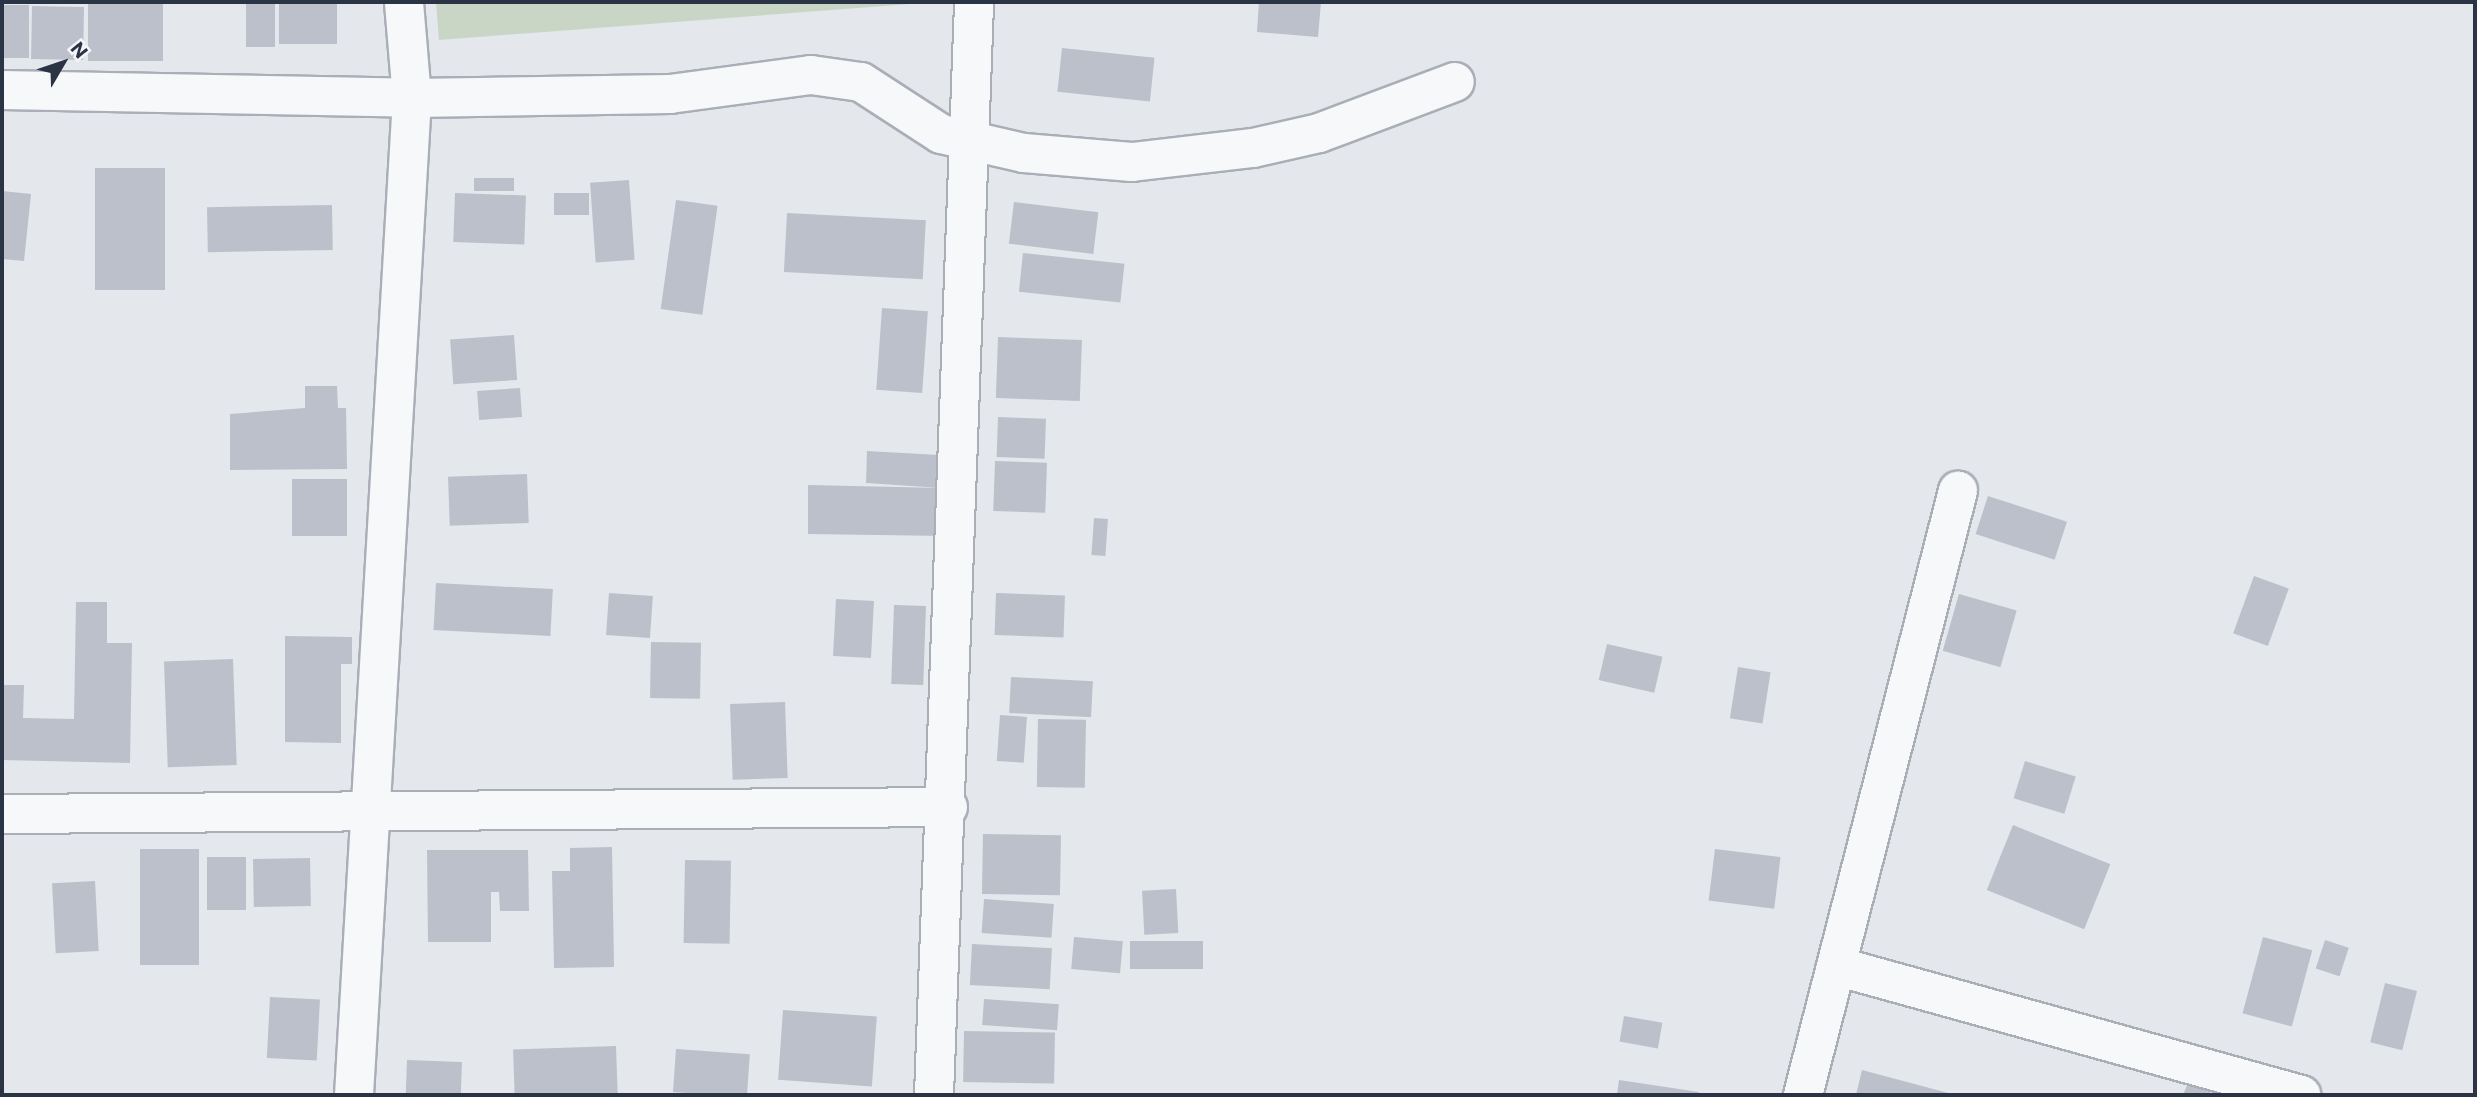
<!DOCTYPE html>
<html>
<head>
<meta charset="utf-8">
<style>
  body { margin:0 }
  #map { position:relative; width:2477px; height:1097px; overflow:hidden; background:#e4e7ec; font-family:Commissioner,sans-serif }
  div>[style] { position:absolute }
  .green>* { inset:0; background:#c9d6c5 }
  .building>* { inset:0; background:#bbc0ca; transform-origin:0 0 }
  .roads { filter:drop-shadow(2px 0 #a9aeb7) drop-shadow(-2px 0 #a9aeb7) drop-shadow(0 2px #a9aeb7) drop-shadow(0 -2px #a9aeb7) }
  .minor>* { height:38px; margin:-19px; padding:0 19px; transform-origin:19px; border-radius:19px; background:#f7f8fa }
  span { translate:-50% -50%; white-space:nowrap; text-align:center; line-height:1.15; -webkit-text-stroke:5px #f4f6f9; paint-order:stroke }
  .frame { position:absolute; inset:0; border:4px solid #2b3445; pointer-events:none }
  .north { position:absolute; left:28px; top:28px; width:70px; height:70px; -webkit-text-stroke:5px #f4f6f9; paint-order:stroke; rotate:51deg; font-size:19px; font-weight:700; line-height:28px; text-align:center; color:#2b3445 }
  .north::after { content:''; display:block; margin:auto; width:24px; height:32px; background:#2b3445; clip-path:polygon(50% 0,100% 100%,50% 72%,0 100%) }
</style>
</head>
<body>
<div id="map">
  <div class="green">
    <div style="clip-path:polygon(436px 2px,936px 2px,439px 40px)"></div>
  </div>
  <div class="building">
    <div style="left:88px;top:2px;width:75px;height:59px"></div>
    <div style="left:246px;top:2px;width:29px;height:45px"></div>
    <div style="left:279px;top:2px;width:58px;height:42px"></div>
    <div style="clip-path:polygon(1259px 2px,1321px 2px,1318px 37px,1257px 32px)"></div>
    <div style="left:2px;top:5px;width:27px;height:53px"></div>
    <div style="left:32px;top:6px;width:52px;height:53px;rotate:1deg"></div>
    <div style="left:1062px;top:48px;width:93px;height:44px;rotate:6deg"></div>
    <div style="left:95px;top:168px;width:70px;height:122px"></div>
    <div style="left:474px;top:178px;width:40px;height:13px"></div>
    <div style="left:629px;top:180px;width:80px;height:39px;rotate:86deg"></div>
    <div style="clip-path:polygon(2px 191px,31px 194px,24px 261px,2px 259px)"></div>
    <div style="left:455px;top:193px;width:71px;height:49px;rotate:2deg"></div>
    <div style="left:589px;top:193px;width:22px;height:35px;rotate:90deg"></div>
    <div style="left:676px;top:200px;width:42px;height:110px;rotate:8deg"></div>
    <div style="left:1014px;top:202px;width:85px;height:42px;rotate:7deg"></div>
    <div style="left:332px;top:205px;width:45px;height:125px;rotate:89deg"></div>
    <div style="left:787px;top:213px;width:139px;height:59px;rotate:3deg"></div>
    <div style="left:1023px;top:253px;width:102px;height:39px;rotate:6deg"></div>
    <div style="left:882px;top:308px;width:46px;height:82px;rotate:4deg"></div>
    <div style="left:514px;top:335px;width:45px;height:64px;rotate:86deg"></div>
    <div style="left:998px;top:337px;width:84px;height:61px;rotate:2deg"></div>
    <div style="clip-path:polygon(305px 386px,337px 386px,338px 408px,346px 408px,347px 469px,230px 470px,230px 414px,305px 408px)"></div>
    <div style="left:520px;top:388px;width:29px;height:43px;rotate:86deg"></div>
    <div style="left:998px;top:417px;width:48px;height:40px;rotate:2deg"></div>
    <div style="clip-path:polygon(867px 451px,939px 455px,948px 536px,808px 534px,808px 485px,942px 488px,866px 483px)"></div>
    <div style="left:995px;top:461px;width:52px;height:50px;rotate:2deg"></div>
    <div style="left:527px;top:474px;width:49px;height:79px;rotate:88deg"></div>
    <div style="left:292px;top:479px;width:55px;height:57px"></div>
    <div style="left:1988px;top:496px;width:83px;height:40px;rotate:18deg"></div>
    <div style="left:1094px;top:518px;width:14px;height:37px;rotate:4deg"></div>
    <div style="left:2254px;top:576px;width:37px;height:61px;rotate:20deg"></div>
    <div style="left:436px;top:583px;width:117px;height:47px;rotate:3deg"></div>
    <div style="left:609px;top:593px;width:44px;height:42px;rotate:4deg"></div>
    <div style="left:996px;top:593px;width:69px;height:42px;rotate:2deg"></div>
    <div style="left:1959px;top:594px;width:60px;height:59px;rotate:16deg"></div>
    <div style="left:836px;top:599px;width:38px;height:57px;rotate:3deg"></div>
    <div style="clip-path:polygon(76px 602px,107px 602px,107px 643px,132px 643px,130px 763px,2px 760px,2px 685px,24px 685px,23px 718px,74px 719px)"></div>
    <div style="left:894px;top:605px;width:32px;height:79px;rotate:2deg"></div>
    <div style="clip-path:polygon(285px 636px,352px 637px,352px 664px,341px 664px,341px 743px,285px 742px)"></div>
    <div style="left:651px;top:642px;width:50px;height:56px;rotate:1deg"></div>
    <div style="left:1607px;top:644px;width:57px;height:37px;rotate:13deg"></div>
    <div style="left:233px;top:659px;width:106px;height:69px;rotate:88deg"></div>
    <div style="left:1738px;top:667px;width:33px;height:52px;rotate:9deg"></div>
    <div style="left:1011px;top:677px;width:82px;height:36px;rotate:3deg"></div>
    <div style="left:785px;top:702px;width:76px;height:55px;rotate:88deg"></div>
    <div style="left:1000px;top:715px;width:27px;height:46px;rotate:4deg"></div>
    <div style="left:1038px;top:719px;width:48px;height:68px;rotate:1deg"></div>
    <div style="left:2025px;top:761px;width:53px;height:39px;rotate:17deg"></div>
    <div style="left:2013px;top:825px;width:105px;height:70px;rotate:22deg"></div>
    <div style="left:983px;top:834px;width:78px;height:60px;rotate:1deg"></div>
    <div style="clip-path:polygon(612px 847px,614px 967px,554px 968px,552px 871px,570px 871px,570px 848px)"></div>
    <div style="left:140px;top:849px;width:59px;height:116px"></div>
    <div style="left:1715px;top:849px;width:66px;height:52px;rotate:7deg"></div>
    <div style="clip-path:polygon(427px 850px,528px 850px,529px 911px,500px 911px,499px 892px,491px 892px,491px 942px,428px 942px)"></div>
    <div style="left:207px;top:857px;width:39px;height:53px"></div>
    <div style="left:310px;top:858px;width:48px;height:57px;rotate:89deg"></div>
    <div style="left:685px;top:860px;width:46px;height:83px;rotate:1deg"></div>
    <div style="left:95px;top:881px;width:70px;height:43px;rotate:87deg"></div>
    <div style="left:1176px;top:889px;width:44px;height:34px;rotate:87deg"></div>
    <div style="left:984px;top:899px;width:70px;height:34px;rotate:4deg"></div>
    <div style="left:1074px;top:937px;width:49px;height:32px;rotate:5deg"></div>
    <div style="left:2263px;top:937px;width:51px;height:79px;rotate:15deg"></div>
    <div style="left:2325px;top:940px;width:25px;height:30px;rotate:18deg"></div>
    <div style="left:1203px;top:941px;width:28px;height:73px;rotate:90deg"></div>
    <div style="left:972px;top:944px;width:80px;height:41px;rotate:3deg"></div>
    <div style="left:2385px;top:983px;width:33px;height:61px;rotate:14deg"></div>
    <div style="left:270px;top:997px;width:50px;height:61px;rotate:3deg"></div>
    <div style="left:984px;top:999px;width:75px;height:26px;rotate:4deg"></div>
    <div style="left:783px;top:1010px;width:94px;height:70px;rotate:4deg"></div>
    <div style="left:1624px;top:1016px;width:39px;height:26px;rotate:10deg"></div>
    <div style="left:964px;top:1031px;width:91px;height:51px;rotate:1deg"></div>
    <div style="left:616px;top:1046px;width:49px;height:103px;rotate:88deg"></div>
    <div style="left:676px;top:1049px;width:74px;height:43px;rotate:4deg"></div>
    <div style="left:407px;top:1060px;width:55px;height:35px;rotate:2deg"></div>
    <div style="clip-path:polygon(1862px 1070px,1952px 1094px,1952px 1095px,1856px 1095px)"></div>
    <div style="clip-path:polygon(1619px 1080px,1699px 1092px,1699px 1095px,1617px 1095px)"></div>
    <div style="clip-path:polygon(2188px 1083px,2216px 1095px,2183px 1095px)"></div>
  </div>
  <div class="roads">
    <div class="minor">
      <div style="left:2px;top:90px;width:410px;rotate:1.1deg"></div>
      <div style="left:412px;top:98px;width:258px;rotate:-0.9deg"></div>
      <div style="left:670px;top:94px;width:142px;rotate:-7.7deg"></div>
      <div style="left:811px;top:75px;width:50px;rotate:8deg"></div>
      <div style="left:861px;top:82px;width:95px;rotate:33deg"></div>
      <div style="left:941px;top:134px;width:85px;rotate:12.9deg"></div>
      <div style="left:1024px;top:153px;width:108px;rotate:4.8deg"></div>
      <div style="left:1132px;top:162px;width:122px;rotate:-6.6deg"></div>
      <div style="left:1253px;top:148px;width:68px;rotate:-12.8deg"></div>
      <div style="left:1319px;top:133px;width:145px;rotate:-20.6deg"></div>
      <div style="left:2px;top:814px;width:946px;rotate:-0.42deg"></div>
      <div style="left:1836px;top:966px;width:483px;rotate:15.5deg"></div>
      <div style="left:354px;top:1095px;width:999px;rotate:-86.67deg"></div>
      <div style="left:412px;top:98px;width:96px;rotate:-94.8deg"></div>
      <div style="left:934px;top:1095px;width:1094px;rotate:-87.9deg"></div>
      <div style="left:1803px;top:1095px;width:624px;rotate:-75.61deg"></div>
    </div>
  </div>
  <div class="frame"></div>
  <div class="north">N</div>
</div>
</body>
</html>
